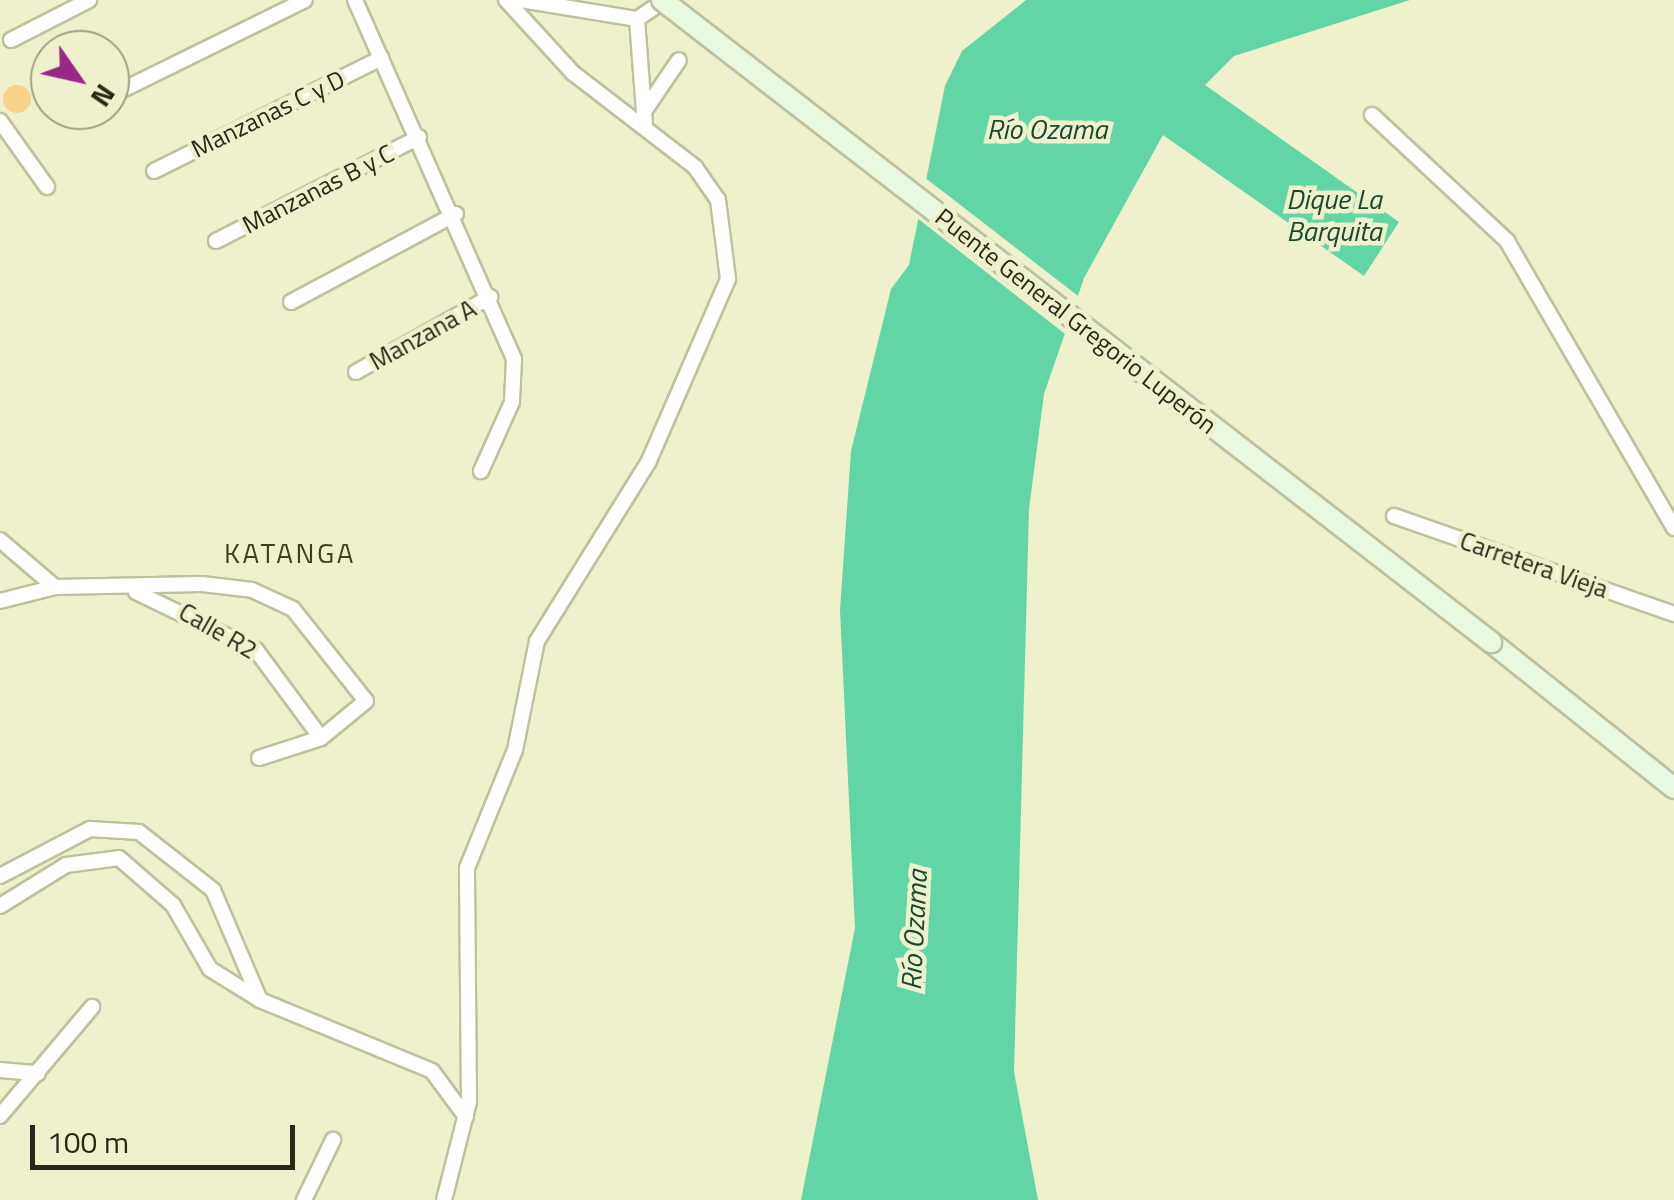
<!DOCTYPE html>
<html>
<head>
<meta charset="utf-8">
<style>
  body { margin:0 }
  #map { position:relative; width:1674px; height:1200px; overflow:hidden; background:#eff1cc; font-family:"Titillium Web",sans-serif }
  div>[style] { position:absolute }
  .water>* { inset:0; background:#61d5a6 }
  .pier>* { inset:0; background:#eff1cc }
  .building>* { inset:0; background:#f9d38a }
  .round { border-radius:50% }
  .roads { filter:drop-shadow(2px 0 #bfc19d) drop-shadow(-2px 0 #bfc19d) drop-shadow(0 2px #bfc19d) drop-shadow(0 -2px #bfc19d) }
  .street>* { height:14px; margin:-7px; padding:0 7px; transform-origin:7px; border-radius:7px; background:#fff }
  .secondary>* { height:20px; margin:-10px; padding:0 10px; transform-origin:10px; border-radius:10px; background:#e8f8e1 }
  .bridges { filter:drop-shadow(2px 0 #bfc19d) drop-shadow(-2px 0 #bfc19d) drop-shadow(0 2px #bfc19d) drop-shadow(0 -2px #bfc19d) }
  .secondary-bridge>* { height:20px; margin:-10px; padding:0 10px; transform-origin:10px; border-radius:10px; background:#e8f8e1 }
  span { translate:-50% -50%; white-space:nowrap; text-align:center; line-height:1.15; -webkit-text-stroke:9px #eff1cc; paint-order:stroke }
  .street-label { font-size:25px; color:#28281a }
  .water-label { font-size:28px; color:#194936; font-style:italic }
  .neighbourhood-label { font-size:28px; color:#3f4021; letter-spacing:2.5px }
  .north { position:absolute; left:30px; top:30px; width:100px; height:100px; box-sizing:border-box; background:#eff1cc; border:2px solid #9fa185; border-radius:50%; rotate:124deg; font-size:28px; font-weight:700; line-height:40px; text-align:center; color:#28281a }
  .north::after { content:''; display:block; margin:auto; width:35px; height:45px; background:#992988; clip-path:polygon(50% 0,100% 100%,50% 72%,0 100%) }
  .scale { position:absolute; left:30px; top:1125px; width:265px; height:45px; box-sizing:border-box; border:5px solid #28281a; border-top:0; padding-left:12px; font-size:30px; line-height:35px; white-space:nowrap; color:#28281a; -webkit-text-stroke:8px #eff1cc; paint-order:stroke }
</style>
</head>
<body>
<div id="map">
  <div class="water">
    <div style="clip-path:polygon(1026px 0,1410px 0,1234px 56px,1205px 85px,1399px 222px,1364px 276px,1163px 135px,1084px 278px,1044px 394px,1029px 509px,1014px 1072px,1038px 1200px,801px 1200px,855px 928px,840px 610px,851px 451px,891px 289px,909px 265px,945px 86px,962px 51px)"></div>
  </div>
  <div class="pier">
    <div style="clip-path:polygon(919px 173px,1082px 299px,1069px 337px,912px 214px)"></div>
  </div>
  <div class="building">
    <div class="round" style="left:3px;top:85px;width:28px;height:28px"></div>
  </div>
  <div class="roads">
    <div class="street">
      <div style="left:355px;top:0;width:393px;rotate:66.1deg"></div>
      <div style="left:514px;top:359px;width:43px;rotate:92.7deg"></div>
      <div style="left:512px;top:402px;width:76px;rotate:114.2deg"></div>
      <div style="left:521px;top:0;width:118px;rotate:9.3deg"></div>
      <div style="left:637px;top:19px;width:34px;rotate:-34deg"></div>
      <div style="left:637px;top:19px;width:106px;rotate:85.7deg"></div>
      <div style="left:11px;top:40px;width:88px;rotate:-27.1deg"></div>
      <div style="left:110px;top:96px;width:217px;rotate:-26.2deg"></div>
      <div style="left:645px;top:110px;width:60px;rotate:-55.8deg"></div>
      <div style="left:1372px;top:115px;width:185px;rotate:43deg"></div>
      <div style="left:1507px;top:241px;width:332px;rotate:59.8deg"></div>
      <div style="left:70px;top:116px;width:13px;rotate:-27deg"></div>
      <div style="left:0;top:121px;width:81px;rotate:54.5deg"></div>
      <div style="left:154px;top:171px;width:254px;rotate:-26.4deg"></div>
      <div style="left:216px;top:241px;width:228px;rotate:-27.1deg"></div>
      <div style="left:291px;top:302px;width:187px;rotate:-28.1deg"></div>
      <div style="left:356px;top:372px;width:154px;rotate:-29.2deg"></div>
      <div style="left:1394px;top:516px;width:297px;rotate:19.3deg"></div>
      <div style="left:0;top:540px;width:72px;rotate:40.5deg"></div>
      <div style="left:136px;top:592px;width:133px;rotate:25.8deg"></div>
      <div style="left:256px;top:650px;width:109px;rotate:53.5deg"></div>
      <div style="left:0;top:601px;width:57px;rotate:-14.3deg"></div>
      <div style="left:55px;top:587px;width:147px;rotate:-1.2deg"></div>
      <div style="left:202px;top:584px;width:50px;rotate:6.8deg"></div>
      <div style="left:252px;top:590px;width:45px;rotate:24.9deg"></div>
      <div style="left:293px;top:609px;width:117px;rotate:51.6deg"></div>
      <div style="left:366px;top:701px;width:58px;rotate:140.6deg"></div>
      <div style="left:321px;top:738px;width:65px;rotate:162.1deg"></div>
      <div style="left:0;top:876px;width:102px;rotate:-27.6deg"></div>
      <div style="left:90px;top:829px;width:49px;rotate:3.5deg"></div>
      <div style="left:139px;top:832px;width:94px;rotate:38.1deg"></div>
      <div style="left:213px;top:890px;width:120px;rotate:66.9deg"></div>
      <div style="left:260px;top:1000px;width:186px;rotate:22.4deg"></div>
      <div style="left:432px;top:1071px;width:57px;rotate:53.5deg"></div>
      <div style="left:0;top:906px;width:78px;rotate:-31.8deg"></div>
      <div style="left:66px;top:865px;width:53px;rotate:-7.5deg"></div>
      <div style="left:119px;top:858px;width:72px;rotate:41deg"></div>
      <div style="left:173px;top:905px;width:74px;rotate:60deg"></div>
      <div style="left:210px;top:969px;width:59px;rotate:31.8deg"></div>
      <div style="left:0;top:1070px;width:38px;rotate:5deg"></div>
      <div style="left:0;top:1116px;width:143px;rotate:-49.8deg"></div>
      <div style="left:304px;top:1200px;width:67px;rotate:-64.2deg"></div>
      <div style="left:444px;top:1200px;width:101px;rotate:-75.7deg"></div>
      <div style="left:469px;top:1102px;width:234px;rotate:-90.5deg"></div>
      <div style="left:467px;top:868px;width:127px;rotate:-67.9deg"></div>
      <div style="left:515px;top:750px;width:111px;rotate:-78.6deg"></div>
      <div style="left:537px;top:641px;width:210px;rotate:-58.1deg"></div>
      <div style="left:648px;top:463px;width:201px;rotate:-66.5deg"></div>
      <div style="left:728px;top:279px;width:80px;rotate:-97.2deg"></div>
      <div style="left:718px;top:200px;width:40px;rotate:-124.9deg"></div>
      <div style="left:695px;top:167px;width:154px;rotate:-142.4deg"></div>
      <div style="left:573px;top:73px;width:99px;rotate:-132.5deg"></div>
    </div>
    <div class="secondary">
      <div style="left:1491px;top:642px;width:234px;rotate:38.6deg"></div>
    </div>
  </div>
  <div class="bridges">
    <div class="secondary-bridge">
      <div style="left:662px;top:0;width:1049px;rotate:37.76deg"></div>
    </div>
  </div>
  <div class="street-label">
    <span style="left:268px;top:114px;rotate:-26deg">Manzanas C y D</span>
    <span style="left:318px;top:189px;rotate:-27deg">Manzanas B y C</span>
    <span style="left:1076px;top:321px;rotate:38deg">Puente General Gregorio Luperón</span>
    <span style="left:423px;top:335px;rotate:-29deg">Manzana A</span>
    <span style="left:1534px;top:565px;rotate:19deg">Carretera Vieja</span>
    <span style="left:218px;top:631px;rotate:30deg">Calle R2</span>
  </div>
  <div class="water-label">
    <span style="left:1047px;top:129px">Río Ozama</span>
    <span style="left:1334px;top:215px">Dique La<br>Barquita</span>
    <span style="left:914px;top:930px;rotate:-87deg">Río Ozama</span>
  </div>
  <div class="neighbourhood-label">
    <span style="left:290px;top:553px">KATANGA</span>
  </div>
  <div class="north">N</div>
  <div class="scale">100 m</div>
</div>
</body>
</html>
